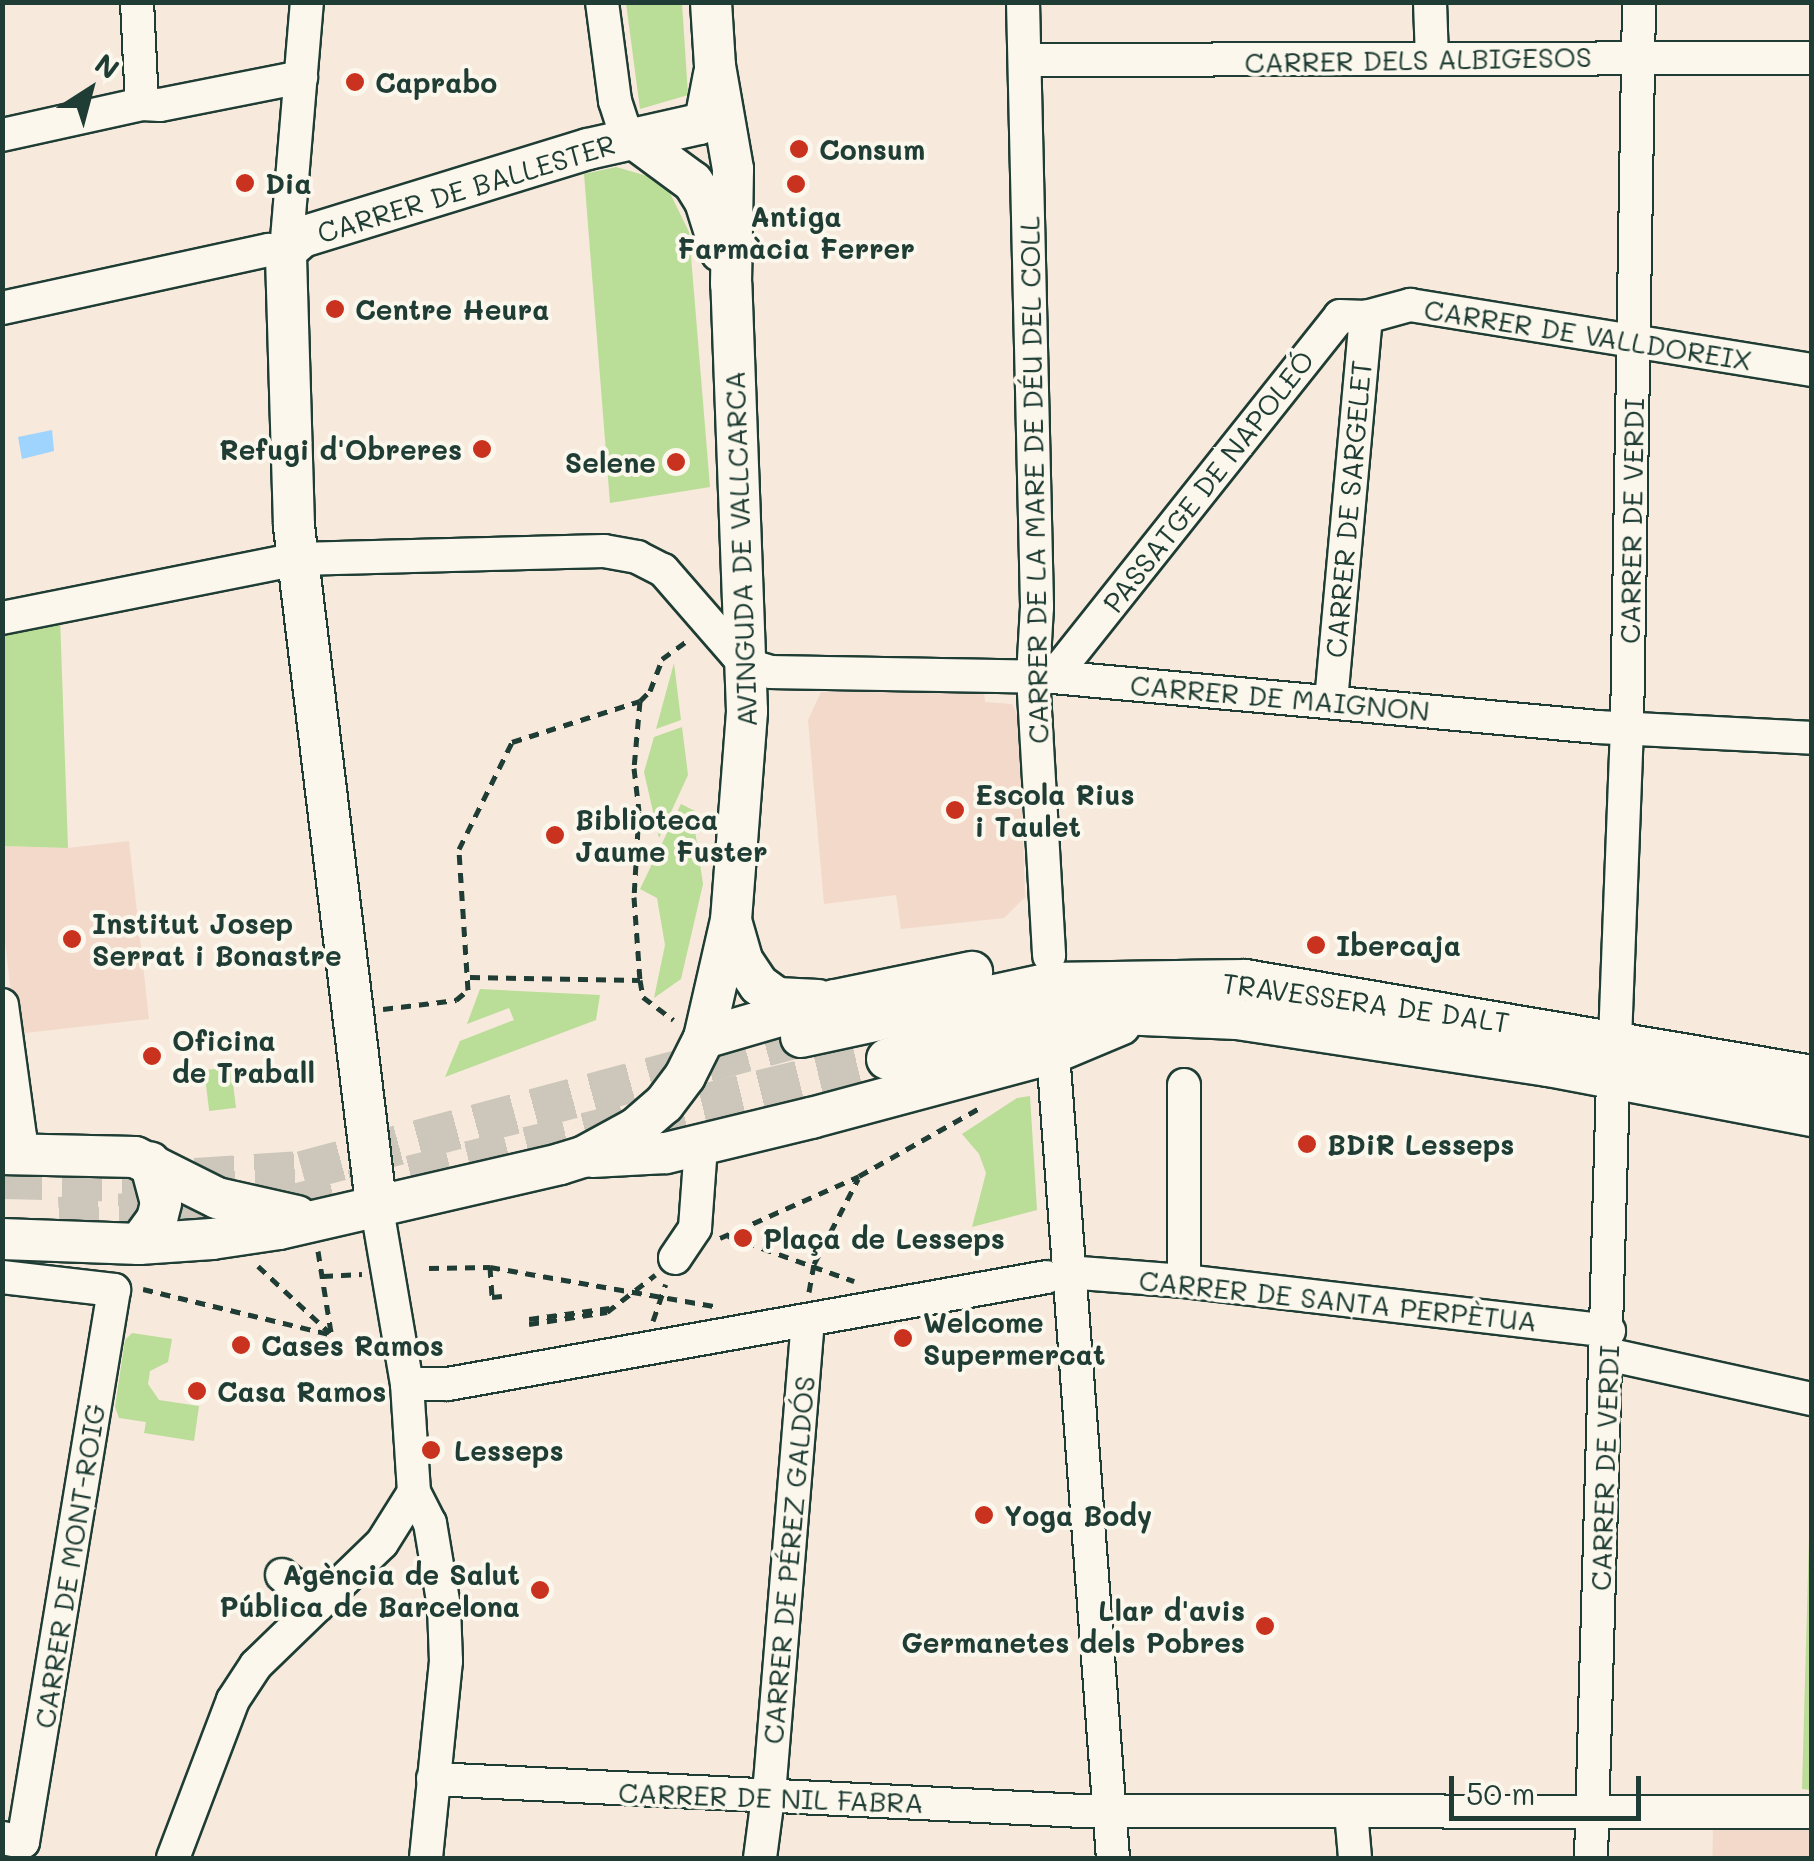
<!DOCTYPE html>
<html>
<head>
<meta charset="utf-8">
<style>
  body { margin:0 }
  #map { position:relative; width:1814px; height:1861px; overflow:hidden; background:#f7e9dc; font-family:Mali,sans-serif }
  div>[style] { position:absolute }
  .built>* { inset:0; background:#f3d9c9; transform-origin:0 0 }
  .green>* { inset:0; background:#badd97; transform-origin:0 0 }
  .water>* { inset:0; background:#9ed4fd }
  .major-tunnel>* { height:40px; margin-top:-20px; transform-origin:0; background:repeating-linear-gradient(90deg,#ccc7ba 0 40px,transparent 0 60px) }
  .path>* { height:5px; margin-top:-2.5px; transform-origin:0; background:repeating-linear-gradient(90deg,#1f3d34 0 10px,transparent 0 18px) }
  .roads { filter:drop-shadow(2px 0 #1f3d34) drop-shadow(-2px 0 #1f3d34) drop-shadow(0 2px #1f3d34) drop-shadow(0 -2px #1f3d34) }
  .minor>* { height:32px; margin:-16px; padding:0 16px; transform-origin:16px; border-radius:16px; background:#fbf7ec }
  .major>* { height:40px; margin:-20px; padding:0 20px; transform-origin:20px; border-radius:20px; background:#fbf7ec }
  .dots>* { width:28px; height:28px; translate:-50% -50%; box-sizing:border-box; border:5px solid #fbf7ec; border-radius:50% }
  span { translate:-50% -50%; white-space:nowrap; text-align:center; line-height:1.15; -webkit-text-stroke:8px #fbf7ec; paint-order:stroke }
  .street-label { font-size:28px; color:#1f3d34 }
  .poi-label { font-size:28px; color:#1f3d34; font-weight:700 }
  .left { translate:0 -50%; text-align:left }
  .right { translate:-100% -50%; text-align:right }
  .frame { position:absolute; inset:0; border:5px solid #1f3d34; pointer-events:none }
  .north { position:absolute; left:40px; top:40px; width:100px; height:100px; -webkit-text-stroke:8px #fbf7ec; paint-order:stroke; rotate:36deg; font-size:28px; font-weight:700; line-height:40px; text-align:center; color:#1f3d34 }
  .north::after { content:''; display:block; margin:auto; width:35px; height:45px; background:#1f3d34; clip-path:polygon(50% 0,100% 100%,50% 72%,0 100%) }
  .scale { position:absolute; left:1449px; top:1776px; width:192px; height:45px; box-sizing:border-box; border:5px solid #1f3d34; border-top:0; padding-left:12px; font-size:30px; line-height:35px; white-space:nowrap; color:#1f3d34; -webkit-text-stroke:8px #fbf7ec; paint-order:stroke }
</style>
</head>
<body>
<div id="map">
  <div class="built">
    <div style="clip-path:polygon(984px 691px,985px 702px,1012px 704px,1019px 719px,1025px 897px,1004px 918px,901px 929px,896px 895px,824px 904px,808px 720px,821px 692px)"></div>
    <div style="clip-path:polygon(129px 841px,149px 1019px,16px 1034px,3px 925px,2px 846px,68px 848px)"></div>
    <div style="left:1713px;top:1828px;width:98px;height:30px;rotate:1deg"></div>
  </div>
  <div class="green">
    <div style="clip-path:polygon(626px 3px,682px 3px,688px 95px,640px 109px)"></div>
    <div style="clip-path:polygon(616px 167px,654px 178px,669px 191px,689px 232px,710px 487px,610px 503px,584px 174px)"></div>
    <div style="clip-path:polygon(60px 617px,68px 848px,3px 846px,3px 630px)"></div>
    <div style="clip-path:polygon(674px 663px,681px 720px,656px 729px)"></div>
    <div style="clip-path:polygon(682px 727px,688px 775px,659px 838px,644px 772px,654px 737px)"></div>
    <div style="clip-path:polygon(681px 804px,699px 813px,694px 824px,703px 884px,681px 979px,654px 998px,665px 945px,657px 898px,640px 889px)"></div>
    <div style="clip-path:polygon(480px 989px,600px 995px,596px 1020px,445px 1077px,460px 1041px,514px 1020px,509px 1008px,467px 1024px)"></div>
    <div style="left:231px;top:1067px;width:41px;height:27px;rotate:83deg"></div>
    <div style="clip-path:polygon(1030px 1096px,1037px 1210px,972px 1227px,986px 1173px,979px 1154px,962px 1134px,1017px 1098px)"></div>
    <div style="clip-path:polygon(132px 1333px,172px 1339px,168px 1362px,150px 1371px,148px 1384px,159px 1400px,199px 1406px,194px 1441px,144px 1433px,146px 1422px,119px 1418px,115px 1407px,125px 1340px)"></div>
    <div style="clip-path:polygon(1810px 1502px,1812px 1502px,1811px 1790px,1802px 1789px)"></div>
  </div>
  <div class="water">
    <div style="clip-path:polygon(52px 430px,54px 451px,22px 459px,18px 437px)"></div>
  </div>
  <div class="major-tunnel">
    <div style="left:2px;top:1179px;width:133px;rotate:1.3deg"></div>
    <div style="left:135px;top:1182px;width:167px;rotate:-3.8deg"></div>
    <div style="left:302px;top:1171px;width:517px;rotate:-15.03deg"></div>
    <div style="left:59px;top:1217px;width:235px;rotate:-3.2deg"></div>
    <div style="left:294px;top:1204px;width:610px;rotate:-13.74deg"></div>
  </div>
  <div class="path">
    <div style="left:640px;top:701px;width:67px;rotate:95.1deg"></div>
    <div style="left:634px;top:768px;width:43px;rotate:83.4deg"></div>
    <div style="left:639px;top:811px;width:86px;rotate:93.3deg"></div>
    <div style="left:634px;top:897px;width:83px;rotate:85.9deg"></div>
    <div style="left:640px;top:980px;width:17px;rotate:80deg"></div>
    <div style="left:643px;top:997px;width:38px;rotate:37deg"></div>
    <div style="left:470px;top:977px;width:170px;rotate:1deg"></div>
    <div style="left:383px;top:1009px;width:74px;rotate:-7deg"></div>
    <div style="left:456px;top:1000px;width:16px;rotate:-40deg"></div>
    <div style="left:468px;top:990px;width:141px;rotate:-93.7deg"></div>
    <div style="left:459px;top:849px;width:119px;rotate:-63.6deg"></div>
    <div style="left:512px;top:742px;width:134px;rotate:-17.8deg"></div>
    <div style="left:640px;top:701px;width:14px;rotate:-45deg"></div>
    <div style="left:650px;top:691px;width:34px;rotate:-69deg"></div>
    <div style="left:662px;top:659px;width:29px;rotate:-36deg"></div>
    <div style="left:728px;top:1236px;width:134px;rotate:19.7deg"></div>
    <div style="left:720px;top:1238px;width:152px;rotate:-24deg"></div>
    <div style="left:859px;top:1176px;width:142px;rotate:-29.4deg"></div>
    <div style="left:318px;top:1251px;width:107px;rotate:80.9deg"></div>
    <div style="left:258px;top:1266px;width:98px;rotate:42.9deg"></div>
    <div style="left:490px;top:1267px;width:30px;rotate:86deg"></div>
    <div style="left:492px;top:1297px;width:10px;rotate:-6deg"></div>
    <div style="left:429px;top:1268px;width:61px;rotate:-0.9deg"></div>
    <div style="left:490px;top:1267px;width:227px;rotate:9.9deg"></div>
    <div style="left:323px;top:1276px;width:39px;rotate:-3deg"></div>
    <div style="left:143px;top:1289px;width:195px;rotate:13.6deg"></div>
    <div style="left:809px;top:1292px;width:28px;rotate:-80deg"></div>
    <div style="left:814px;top:1264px;width:96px;rotate:-62.6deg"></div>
    <div style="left:529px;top:1319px;width:81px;rotate:-7.8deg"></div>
    <div style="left:653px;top:1321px;width:39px;rotate:-71deg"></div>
    <div style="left:529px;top:1324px;width:79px;rotate:-8.7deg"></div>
    <div style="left:607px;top:1312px;width:61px;rotate:-37.6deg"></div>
  </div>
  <div class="roads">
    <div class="minor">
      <div style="left:137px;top:2px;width:102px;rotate:87.2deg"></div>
      <div style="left:602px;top:2px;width:100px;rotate:82.5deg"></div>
      <div style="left:615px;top:101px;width:25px;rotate:72deg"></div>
      <div style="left:623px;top:125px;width:16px;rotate:52deg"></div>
      <div style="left:1023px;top:2px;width:605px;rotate:88.67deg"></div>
      <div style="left:1037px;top:607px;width:69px;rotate:93.3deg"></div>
      <div style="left:1033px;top:676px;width:280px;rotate:86.7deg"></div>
      <div style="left:1430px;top:2px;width:56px;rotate:88deg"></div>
      <div style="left:1025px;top:60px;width:787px;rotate:-0.15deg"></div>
      <div style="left:2px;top:135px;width:143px;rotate:-12.5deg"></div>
      <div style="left:142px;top:104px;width:18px;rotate:3deg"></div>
      <div style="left:160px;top:105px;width:144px;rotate:-11.2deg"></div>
      <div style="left:2px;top:308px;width:273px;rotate:-12.3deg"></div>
      <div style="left:269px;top:250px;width:17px;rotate:3deg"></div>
      <div style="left:286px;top:251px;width:250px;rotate:-85.2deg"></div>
      <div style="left:2px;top:618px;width:302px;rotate:-11.3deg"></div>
      <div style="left:298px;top:559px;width:306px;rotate:-1.5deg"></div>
      <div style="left:604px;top:551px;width:34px;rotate:10deg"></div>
      <div style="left:637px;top:557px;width:29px;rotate:27deg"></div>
      <div style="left:663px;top:570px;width:113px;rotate:49deg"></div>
      <div style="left:737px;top:655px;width:15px;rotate:42deg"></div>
      <div style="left:748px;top:665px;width:24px;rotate:17deg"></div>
      <div style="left:771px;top:672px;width:282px;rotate:1deg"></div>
      <div style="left:1053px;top:677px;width:547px;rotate:5.24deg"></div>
      <div style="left:1598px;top:727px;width:214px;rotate:2.9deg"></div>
      <div style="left:1061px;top:667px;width:448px;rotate:-51.5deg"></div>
      <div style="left:1340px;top:316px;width:26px;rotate:2deg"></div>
      <div style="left:1366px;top:317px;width:46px;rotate:-15.3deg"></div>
      <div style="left:1410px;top:305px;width:407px;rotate:9.2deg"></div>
      <div style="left:1331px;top:701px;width:386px;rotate:-84.8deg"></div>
      <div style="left:2px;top:1005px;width:133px;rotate:82.2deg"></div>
      <div style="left:20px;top:1137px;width:19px;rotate:111deg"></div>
      <div style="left:1615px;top:1040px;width:313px;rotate:-87.8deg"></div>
      <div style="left:1627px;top:727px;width:725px;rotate:-89.05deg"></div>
      <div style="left:1053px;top:1053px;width:807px;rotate:85.74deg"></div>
      <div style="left:1184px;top:1085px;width:196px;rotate:90deg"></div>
      <div style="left:376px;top:1203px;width:184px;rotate:80.3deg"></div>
      <div style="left:407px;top:1384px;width:108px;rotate:86.3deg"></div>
      <div style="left:414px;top:1492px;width:35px;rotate:63deg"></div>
      <div style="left:430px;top:1523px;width:85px;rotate:80.5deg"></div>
      <div style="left:444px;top:1607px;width:54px;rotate:87.9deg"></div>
      <div style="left:446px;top:1661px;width:198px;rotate:95.8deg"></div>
      <div style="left:675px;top:1258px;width:36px;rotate:-56deg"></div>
      <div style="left:695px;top:1228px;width:68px;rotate:-85.8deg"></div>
      <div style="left:1067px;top:1272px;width:117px;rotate:4.4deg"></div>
      <div style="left:1184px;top:1281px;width:428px;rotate:6.7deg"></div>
      <div style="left:2px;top:1277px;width:113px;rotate:6.6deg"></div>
      <div style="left:114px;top:1290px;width:559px;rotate:99.36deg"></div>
      <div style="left:23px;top:1842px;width:21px;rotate:-169deg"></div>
      <div style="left:1607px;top:1354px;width:210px;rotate:12.4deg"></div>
      <div style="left:407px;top:1384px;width:41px"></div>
      <div style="left:448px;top:1384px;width:608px;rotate:-10.13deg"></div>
      <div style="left:282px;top:1575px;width:47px;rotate:39.8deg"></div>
      <div style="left:433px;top:1779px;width:650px;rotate:2.82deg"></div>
      <div style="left:1082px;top:1811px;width:730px;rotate:0.08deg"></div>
      <div style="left:1351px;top:1812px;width:46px;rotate:85deg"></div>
      <div style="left:173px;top:1858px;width:169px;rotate:-69.2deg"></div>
      <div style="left:233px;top:1700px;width:42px;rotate:-56.7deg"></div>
      <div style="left:256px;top:1665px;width:175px;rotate:-44.1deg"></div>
      <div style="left:382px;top:1543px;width:60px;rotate:-57.9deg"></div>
      <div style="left:760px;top:1858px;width:77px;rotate:-82.5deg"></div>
      <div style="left:770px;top:1782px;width:463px;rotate:-85.3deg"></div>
      <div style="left:1591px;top:1858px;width:780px;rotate:-88.38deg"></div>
    </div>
    <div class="major">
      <div style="left:633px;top:138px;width:74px;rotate:36.3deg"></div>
      <div style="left:693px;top:182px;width:22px;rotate:58deg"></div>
      <div style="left:705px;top:201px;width:53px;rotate:72.6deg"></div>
      <div style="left:732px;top:924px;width:37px;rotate:74deg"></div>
      <div style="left:742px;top:960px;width:30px;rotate:56deg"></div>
      <div style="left:759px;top:985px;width:22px;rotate:36deg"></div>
      <div style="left:777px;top:998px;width:41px;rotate:2.8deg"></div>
      <div style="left:801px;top:1037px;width:255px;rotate:-12.2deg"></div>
      <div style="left:1050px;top:983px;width:195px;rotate:-0.9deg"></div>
      <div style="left:1245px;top:980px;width:575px;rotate:9.61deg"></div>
      <div style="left:704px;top:1038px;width:136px;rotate:-16.2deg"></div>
      <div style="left:835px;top:1000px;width:140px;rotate:-11.6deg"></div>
      <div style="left:887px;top:1059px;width:170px;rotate:-13.6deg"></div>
      <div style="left:1052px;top:1019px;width:67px;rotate:-4.3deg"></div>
      <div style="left:1119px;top:1014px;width:118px;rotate:2.4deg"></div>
      <div style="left:1237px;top:1019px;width:316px;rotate:8.6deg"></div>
      <div style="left:1549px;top:1066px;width:268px;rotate:10.8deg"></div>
      <div style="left:2px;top:1154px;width:133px;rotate:1.3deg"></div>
      <div style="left:135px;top:1157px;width:92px;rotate:26.6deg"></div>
      <div style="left:217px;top:1198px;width:82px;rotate:12.7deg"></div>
      <div style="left:592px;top:1157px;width:74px;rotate:-3.1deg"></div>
      <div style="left:666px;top:1153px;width:149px;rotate:-13.6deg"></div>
      <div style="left:811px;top:1118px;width:251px;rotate:-15deg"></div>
      <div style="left:1053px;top:1053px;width:73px;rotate:-22.7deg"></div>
      <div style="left:376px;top:1203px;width:682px;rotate:-96.91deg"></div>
      <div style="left:294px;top:526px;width:275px;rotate:-91.7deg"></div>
      <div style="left:286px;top:251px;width:21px;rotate:-41deg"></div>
      <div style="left:302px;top:237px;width:299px;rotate:-17.1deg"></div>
      <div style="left:588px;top:149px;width:114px;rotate:-12.7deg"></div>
      <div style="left:699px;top:124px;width:11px;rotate:-49deg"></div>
      <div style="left:706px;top:116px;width:43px;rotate:-79.2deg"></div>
      <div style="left:2px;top:1239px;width:137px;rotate:2.1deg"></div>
      <div style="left:139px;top:1244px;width:73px;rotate:-3.9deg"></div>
      <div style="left:212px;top:1239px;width:68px;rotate:-8.5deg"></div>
      <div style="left:279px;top:1229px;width:288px;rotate:-13deg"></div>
      <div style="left:560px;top:1164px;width:24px;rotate:-17deg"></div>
      <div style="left:583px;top:1157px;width:60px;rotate:-28.7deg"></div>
      <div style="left:636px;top:1128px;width:37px;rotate:-41deg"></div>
      <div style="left:664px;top:1104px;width:35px;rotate:-53deg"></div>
      <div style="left:685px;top:1076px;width:42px;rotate:-63.4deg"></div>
      <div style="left:704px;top:1038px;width:121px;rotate:-77.1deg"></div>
      <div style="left:731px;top:920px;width:210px;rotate:-85.6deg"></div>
      <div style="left:747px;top:711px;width:427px;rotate:-92.1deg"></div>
      <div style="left:731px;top:284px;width:115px;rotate:-89deg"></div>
      <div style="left:733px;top:169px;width:105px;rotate:-99.9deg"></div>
      <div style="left:715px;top:66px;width:64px;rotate:-93.6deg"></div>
      <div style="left:139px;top:1244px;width:31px;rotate:-54deg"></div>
      <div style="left:157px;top:1219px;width:16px;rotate:-76deg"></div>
      <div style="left:161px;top:1203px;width:42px;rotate:-105deg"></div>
    </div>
  </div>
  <div class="dots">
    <div style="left:355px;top:82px;background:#c8321e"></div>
    <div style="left:799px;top:149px;background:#c8321e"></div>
    <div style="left:245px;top:183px;background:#c8321e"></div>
    <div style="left:796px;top:184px;background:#c8321e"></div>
    <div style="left:335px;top:309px;background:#c8321e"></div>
    <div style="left:482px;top:449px;background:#c8321e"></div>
    <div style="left:676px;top:462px;background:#c8321e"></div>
    <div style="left:955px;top:810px;background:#c8321e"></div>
    <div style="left:555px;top:835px;background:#c8321e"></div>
    <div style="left:72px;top:939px;background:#c8321e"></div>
    <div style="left:1316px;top:945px;background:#c8321e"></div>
    <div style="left:152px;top:1056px;background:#c8321e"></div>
    <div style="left:1307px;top:1144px;background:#c8321e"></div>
    <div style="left:743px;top:1238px;background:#c8321e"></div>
    <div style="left:903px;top:1338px;background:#c8321e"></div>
    <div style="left:241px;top:1345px;background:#c8321e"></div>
    <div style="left:197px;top:1391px;background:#c8321e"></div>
    <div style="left:431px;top:1450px;background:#c8321e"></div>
    <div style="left:984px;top:1515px;background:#c8321e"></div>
    <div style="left:540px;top:1590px;background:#c8321e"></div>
    <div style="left:1265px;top:1626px;background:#c8321e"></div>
  </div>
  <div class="street-label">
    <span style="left:1418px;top:59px;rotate:-1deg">CARRER DELS ALBIGESOS</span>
    <span style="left:466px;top:188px;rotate:-17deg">CARRER DE BALLESTER</span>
    <span style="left:1588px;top:334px;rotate:9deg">CARRER DE VALLDOREIX</span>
    <span style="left:1033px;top:480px;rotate:-91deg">CARRER DE LA MARE DE DÉU DEL COLL</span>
    <span style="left:1208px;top:481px;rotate:-52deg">PASSATGE DE NAPOLEÓ</span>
    <span style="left:1348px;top:509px;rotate:-85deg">CARRER DE SARGELET</span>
    <span style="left:1631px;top:521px;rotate:-89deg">CARRER DE VERDI</span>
    <span style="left:740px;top:549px;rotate:-92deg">AVINGUDA DE VALLCARCA</span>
    <span style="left:1280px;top:697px;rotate:5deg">CARRER DE MAIGNON</span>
    <span style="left:1366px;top:1002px;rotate:8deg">TRAVESSERA DE DALT</span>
    <span style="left:1338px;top:1300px;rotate:6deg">CARRER DE SANTA PERPÈTUA</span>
    <span style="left:1604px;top:1468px;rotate:-88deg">CARRER DE VERDI</span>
    <span style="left:788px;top:1560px;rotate:-85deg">CARRER DE PÉREZ GALDÓS</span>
    <span style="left:69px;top:1566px;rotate:-81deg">CARRER DE MONT-ROIG</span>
    <span style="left:771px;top:1797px;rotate:2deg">CARRER DE NIL FABRA</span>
  </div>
  <div class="poi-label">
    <span class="left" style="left:375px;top:82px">Caprabo</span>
    <span class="left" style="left:819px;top:149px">Consum</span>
    <span class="left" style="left:265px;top:183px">Dia</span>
    <span style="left:796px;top:232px">Antiga<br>Farmàcia Ferrer</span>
    <span class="left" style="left:355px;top:309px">Centre Heura</span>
    <span class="right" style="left:462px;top:449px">Refugi d'Obreres</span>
    <span class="right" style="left:656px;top:462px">Selene</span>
    <span class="left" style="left:975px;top:810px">Escola Rius<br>i Taulet</span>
    <span class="left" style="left:575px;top:835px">Biblioteca<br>Jaume Fuster</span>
    <span class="left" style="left:92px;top:939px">Institut Josep<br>Serrat i Bonastre</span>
    <span class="left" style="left:1336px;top:945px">Ibercaja</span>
    <span class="left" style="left:172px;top:1056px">Oficina<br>de Traball</span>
    <span class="left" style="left:1327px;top:1144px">BDiR Lesseps</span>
    <span class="left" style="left:763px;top:1238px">Plaça de Lesseps</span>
    <span class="left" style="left:923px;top:1338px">Welcome<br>Supermercat</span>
    <span class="left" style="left:261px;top:1345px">Cases Ramos</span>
    <span class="left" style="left:217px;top:1391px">Casa Ramos</span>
    <span class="left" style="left:454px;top:1450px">Lesseps</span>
    <span class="left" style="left:1004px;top:1515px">Yoga Body</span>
    <span class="right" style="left:520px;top:1590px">Agència de Salut<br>Pública de Barcelona</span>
    <span class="right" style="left:1245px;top:1626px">Llar d'avis<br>Germanetes dels Pobres</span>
  </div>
  <div class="frame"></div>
  <div class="north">N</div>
  <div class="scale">50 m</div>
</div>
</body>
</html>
